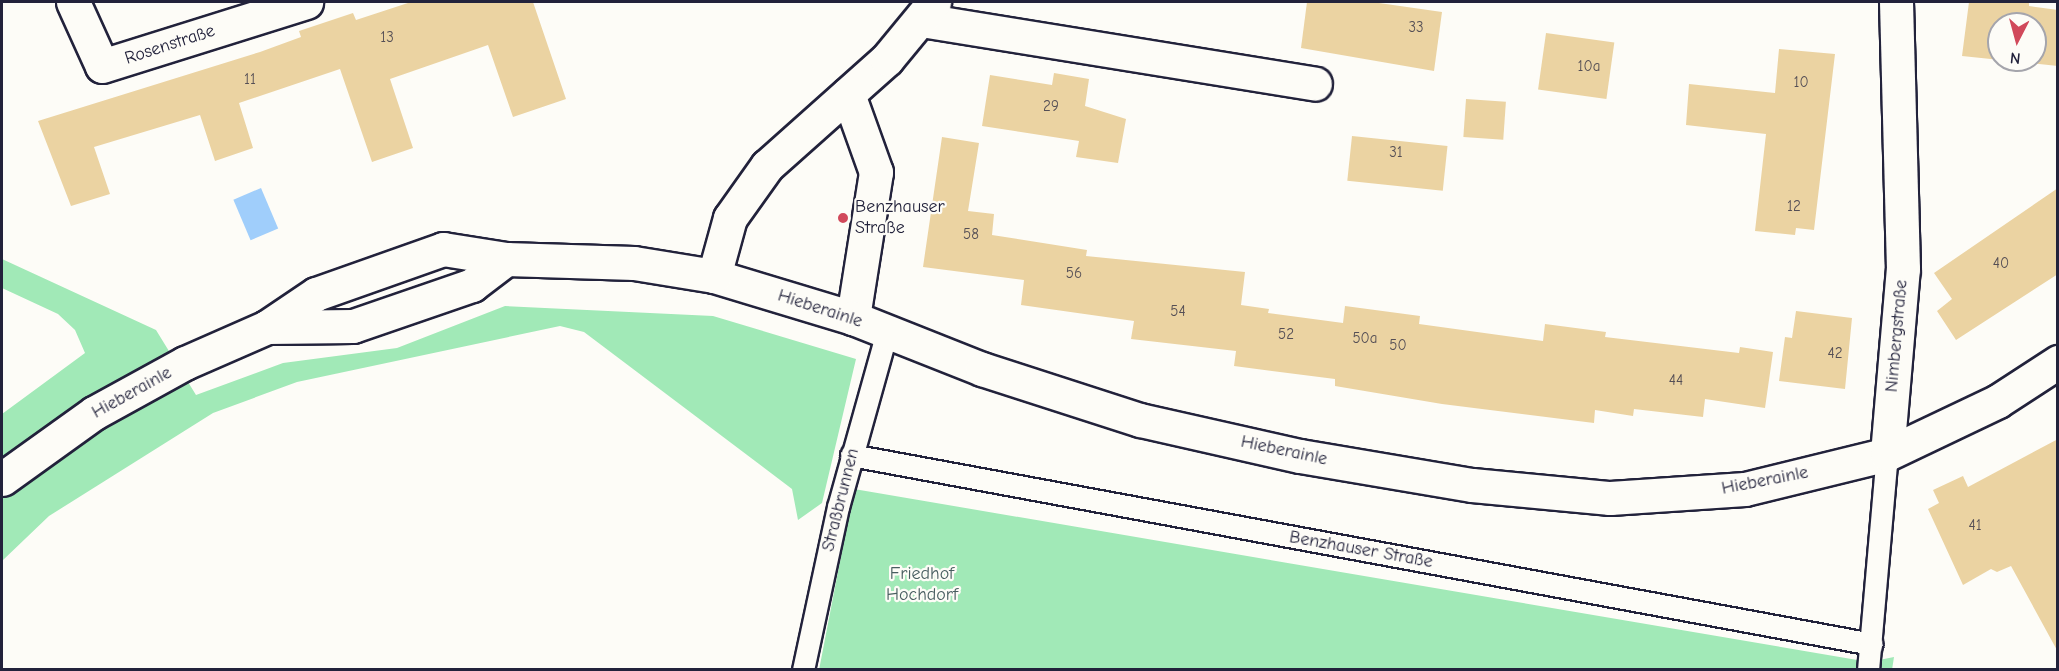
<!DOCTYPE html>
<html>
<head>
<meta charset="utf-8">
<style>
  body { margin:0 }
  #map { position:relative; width:2059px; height:671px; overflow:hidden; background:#fdfcf7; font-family:"Comic Neue",sans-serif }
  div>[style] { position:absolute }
  .green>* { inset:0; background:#a1e9b7 }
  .water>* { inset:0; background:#a0cefb; transform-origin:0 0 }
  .building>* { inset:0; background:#ebd3a2; transform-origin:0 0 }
  .roads { filter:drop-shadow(2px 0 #22223b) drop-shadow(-2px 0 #22223b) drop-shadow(0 2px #22223b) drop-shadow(0 -2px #22223b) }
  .service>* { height:21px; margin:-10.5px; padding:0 10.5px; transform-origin:10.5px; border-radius:10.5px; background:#fdfcf7 }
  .minor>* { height:33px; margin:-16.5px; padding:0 16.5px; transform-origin:16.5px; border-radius:16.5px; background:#fdfcf7 }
  .tertiary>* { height:33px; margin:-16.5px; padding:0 16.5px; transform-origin:16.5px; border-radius:16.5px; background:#fdfcf7 }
  .dots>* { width:16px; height:16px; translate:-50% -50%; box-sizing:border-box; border:3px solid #fdfcf7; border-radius:50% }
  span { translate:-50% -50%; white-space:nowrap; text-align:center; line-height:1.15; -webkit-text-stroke:4.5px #fdfcf7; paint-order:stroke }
  .number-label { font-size:15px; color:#544e55 }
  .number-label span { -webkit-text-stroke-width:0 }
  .street-label { font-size:18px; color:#22223b }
  .poi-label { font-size:18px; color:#22223b }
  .left { translate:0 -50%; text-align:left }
  .park-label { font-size:18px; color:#485e60 }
  .frame { position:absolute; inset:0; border:3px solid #22223b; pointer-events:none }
  .north { position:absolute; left:1987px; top:12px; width:60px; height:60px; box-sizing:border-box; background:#fdfcf7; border:2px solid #a5a5ac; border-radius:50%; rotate:186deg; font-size:16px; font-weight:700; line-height:24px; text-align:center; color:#22223b }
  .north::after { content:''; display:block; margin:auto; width:21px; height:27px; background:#d1495b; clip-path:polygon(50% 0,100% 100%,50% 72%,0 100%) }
</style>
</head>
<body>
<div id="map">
  <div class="green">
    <div style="clip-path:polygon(2px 259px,156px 330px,196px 395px,283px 363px,397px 348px,505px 306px,713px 316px,856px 359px,822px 503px,798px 520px,792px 489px,584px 332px,560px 326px,297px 382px,213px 413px,49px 516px,2px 561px,2px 414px,85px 353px,75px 330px,58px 314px,2px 288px)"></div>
    <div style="clip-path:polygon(854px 489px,1869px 662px,1894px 657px,1892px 670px,819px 670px)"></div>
  </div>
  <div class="water">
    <div style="left:261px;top:188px;width:44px;height:30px;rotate:67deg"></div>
  </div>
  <div class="building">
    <div style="clip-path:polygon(411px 2px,533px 2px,566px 99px,513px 117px,488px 45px,390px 79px,413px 148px,372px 162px,340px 69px,239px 103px,253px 148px,215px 161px,200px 115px,94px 147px,110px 194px,71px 206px,38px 121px,260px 52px,301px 37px,299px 31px,353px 13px,356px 20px)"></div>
    <div style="clip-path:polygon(1307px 2px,1372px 2px,1442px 12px,1434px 71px,1301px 48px)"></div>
    <div style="clip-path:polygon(evenodd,1969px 2px,2029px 2px,2029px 6px,2058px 10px,2058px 66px,1962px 56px,1969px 2px,1999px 24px,2035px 24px,2035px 60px,1999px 60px,1999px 24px)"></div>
    <div style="left:1546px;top:33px;width:69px;height:57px;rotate:8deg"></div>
    <div style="clip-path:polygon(1779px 49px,1835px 54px,1814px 230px,1796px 228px,1795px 235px,1755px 231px,1766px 134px,1686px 125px,1689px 84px,1775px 93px)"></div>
    <div style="clip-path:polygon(1054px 73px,1089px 79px,1085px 106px,1126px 119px,1118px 163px,1076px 157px,1079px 141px,982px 126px,990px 75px,1052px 85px)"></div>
    <div style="left:1466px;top:99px;width:40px;height:38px;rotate:4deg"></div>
    <div style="left:1352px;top:136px;width:96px;height:45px;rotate:6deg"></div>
    <div style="clip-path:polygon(942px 137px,979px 143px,968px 211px,994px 214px,992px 235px,1087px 250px,1086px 256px,1245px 272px,1241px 305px,1269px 309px,1268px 313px,1343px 323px,1345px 306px,1420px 316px,1419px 324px,1543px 341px,1545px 324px,1606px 332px,1605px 337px,1739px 353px,1740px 347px,1773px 352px,1765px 408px,1705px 399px,1703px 417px,1634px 409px,1633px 416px,1595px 410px,1594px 423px,1442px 404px,1335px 386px,1335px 379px,1234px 366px,1236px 351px,1131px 339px,1134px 321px,1021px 305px,1024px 280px,923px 267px)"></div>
    <div style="clip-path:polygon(2058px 188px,2058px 274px,1956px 340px,1937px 311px,1952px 299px,1934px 273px)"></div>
    <div style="clip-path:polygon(1796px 311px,1852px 318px,1845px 389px,1779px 381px,1785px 337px,1792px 338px)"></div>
    <div style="clip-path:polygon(2058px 439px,2058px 652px,2011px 566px,1997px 572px,1991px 569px,1963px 585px,1928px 509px,1939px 503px,1933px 490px,1963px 476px,1968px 487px)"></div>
  </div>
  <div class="roads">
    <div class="service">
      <div style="left:851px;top:455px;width:1038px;rotate:10.49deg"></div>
      <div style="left:803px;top:670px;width:167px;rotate:-77.9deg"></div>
      <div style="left:838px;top:507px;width:182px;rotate:-74.4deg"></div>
      <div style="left:1868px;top:670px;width:217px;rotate:-85deg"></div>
    </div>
    <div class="minor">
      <div style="left:73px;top:2px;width:70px;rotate:65.6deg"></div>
      <div style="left:102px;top:66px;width:214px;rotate:-17.4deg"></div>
      <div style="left:922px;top:20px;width:398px;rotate:9.2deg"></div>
      <div style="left:848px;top:94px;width:83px;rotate:70.3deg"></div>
      <div style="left:876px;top:172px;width:148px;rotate:99deg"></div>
      <div style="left:714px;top:276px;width:145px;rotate:16.8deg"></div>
      <div style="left:853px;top:318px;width:139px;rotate:21.6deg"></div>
      <div style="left:982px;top:369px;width:166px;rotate:17.9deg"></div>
      <div style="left:1140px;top:420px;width:164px;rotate:12.7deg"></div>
      <div style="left:1300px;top:456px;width:174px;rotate:9.6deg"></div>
      <div style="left:1472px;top:485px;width:139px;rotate:5.4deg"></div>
      <div style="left:1610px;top:498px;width:135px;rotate:-3.8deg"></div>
      <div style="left:1745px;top:489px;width:146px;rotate:-13.8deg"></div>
      <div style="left:1887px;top:454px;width:123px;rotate:-25.5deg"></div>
      <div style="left:1998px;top:401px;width:72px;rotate:-33deg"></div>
      <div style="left:1887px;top:454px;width:186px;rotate:-85.1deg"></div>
      <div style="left:1903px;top:269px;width:267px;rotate:-91.5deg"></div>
    </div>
    <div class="tertiary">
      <div style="left:267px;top:327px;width:86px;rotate:-0.7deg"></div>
      <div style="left:353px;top:326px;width:126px;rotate:-19deg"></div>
      <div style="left:472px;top:285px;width:43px;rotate:-37.4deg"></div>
      <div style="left:2px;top:479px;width:113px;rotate:-35.7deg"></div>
      <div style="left:94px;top:413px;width:104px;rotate:-28.8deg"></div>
      <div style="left:185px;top:363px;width:90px;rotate:-23.7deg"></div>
      <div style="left:267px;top:327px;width:59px;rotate:-34deg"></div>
      <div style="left:316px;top:294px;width:135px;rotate:-19.5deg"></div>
      <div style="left:443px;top:249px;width:64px;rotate:9deg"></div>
      <div style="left:506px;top:259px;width:128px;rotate:1.8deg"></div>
      <div style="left:634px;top:263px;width:81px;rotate:9.2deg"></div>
      <div style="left:714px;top:276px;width:60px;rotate:-74.6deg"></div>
      <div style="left:730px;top:218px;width:64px;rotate:-54.6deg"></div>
      <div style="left:767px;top:166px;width:161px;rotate:-41.7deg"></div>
      <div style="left:887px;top:59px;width:74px;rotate:-50.5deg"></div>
    </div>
  </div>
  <div class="dots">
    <div style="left:843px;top:218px;background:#d1495b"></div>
  </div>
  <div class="number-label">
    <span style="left:1416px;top:28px">33</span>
    <span style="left:387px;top:38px">13</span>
    <span style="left:1589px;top:67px">10a</span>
    <span style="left:250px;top:80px">11</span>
    <span style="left:1801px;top:83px">10</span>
    <span style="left:1051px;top:107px">29</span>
    <span style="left:1396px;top:153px">31</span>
    <span style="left:1794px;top:207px">12</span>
    <span style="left:971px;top:235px">58</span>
    <span style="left:2001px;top:264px">40</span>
    <span style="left:1074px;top:274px">56</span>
    <span style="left:1178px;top:312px">54</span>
    <span style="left:1286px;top:335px">52</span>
    <span style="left:1365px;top:339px">50a</span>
    <span style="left:1398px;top:346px">50</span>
    <span style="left:1835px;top:354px">42</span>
    <span style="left:1676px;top:381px">44</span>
    <span style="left:1975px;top:526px">41</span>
  </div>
  <div class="street-label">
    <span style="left:170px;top:45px;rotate:-18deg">Rosenstraße</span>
    <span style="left:820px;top:309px;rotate:18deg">Hieberainle</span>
    <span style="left:1897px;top:336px;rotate:-85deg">Nimbergstraße</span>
    <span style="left:132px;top:393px;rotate:-29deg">Hieberainle</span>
    <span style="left:1284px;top:451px;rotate:12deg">Hieberainle</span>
    <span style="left:1765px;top:481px;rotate:-11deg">Hieberainle</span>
    <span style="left:841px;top:500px;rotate:-76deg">Straßbrunnen</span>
    <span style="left:1361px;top:550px;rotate:10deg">Benzhauser Straße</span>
  </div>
  <div class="poi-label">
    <span class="left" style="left:855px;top:218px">Benzhauser<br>Straße</span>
  </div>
  <div class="park-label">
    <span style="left:922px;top:585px">Friedhof<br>Hochdorf</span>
  </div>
  <div class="frame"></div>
  <div class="north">N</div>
</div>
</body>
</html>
